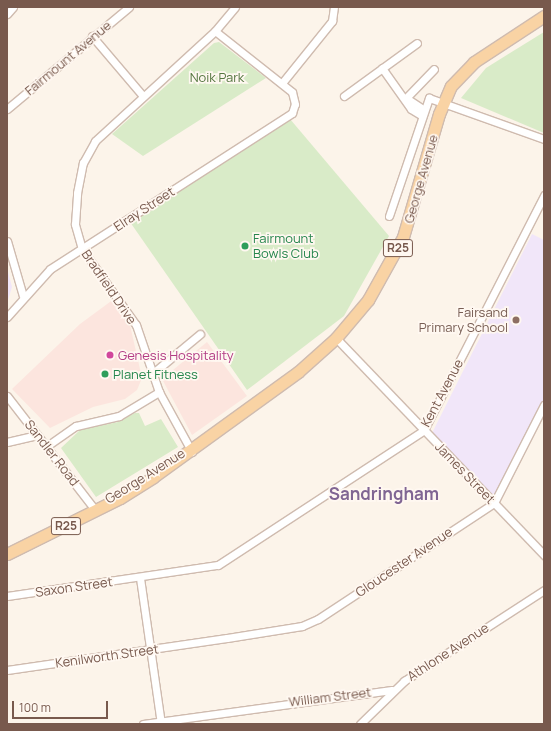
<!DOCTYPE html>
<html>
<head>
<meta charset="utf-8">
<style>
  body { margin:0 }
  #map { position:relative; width:551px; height:731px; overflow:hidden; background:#fcf4ea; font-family:Manrope,sans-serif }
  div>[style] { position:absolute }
  .commercial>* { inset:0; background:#fce5de }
  .education>* { inset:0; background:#f1e6f9 }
  .green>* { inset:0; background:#d9ebc8 }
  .roads { filter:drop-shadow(1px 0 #cfbbaf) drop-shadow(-1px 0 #cfbbaf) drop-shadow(0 1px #cfbbaf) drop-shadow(0 -1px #cfbbaf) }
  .minor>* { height:7px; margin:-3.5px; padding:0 3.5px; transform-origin:3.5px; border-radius:3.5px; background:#fff }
  .primary>* { height:11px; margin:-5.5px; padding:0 5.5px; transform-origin:5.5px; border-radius:5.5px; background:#f9d3a4 }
  .dots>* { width:11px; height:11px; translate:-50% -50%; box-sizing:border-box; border:2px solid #fff8f1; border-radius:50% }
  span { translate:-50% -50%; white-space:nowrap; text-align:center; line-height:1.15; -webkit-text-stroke:3.5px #fff8f1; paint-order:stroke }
  .shield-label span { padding:1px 3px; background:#fff8f1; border:1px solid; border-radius:3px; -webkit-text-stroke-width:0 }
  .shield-label { font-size:12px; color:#78594d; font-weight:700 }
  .street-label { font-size:13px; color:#78594d }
  .park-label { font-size:13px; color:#567741 }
  .leisure-label { font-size:13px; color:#27864d }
  .left { translate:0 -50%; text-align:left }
  .education-label { font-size:13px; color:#785e54 }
  .right { translate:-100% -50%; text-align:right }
  .hotel-label { font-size:13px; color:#b23c85 }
  .district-label { font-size:17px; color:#806593; font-weight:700 }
  .frame { position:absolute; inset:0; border:8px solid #78594d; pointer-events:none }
  .scale { position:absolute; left:12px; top:701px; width:96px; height:18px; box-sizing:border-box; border:2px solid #78594d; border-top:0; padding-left:5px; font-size:12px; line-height:14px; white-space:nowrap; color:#78594d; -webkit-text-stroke:3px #fff8f1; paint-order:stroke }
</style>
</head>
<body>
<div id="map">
  <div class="commercial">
    <div style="clip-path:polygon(114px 299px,128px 316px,142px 378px,137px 390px,125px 399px,93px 407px,50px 428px,12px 389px,80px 324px)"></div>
    <div style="clip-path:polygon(207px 342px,247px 396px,192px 435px,162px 379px)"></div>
  </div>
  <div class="education">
    <div style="clip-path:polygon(532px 234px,544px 240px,544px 401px,494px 496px,432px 433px)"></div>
    <div style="clip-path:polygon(7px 268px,12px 287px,7px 303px)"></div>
  </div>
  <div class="green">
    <div style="clip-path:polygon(544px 32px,544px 133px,461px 98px,486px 68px)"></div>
    <div style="clip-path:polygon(219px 42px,266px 78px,143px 156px,112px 134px,214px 43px)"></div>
    <div style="clip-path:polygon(290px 119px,389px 236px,344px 316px,247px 390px,130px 222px)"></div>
    <div style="clip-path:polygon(135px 413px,139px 413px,145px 426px,161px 419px,178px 447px,96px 497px,61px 448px,80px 430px,118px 422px)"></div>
  </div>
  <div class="roads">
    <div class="minor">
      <div style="left:7px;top:14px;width:9px;rotate:-49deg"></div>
      <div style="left:92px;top:36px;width:79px;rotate:49.6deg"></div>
      <div style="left:382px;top:68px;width:50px;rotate:54.7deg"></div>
      <div style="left:411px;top:109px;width:12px;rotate:31deg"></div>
      <div style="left:282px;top:83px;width:80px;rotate:-51.1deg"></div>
      <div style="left:332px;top:21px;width:14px;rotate:-82deg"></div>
      <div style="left:344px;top:96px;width:90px;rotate:-36deg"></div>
      <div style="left:406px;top:98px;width:40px;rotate:-46deg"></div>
      <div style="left:406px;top:98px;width:20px;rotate:33deg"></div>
      <div style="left:7px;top:109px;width:159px;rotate:-39.9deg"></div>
      <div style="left:389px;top:216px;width:125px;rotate:-71.3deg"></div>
      <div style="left:429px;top:98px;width:122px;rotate:19.6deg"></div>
      <div style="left:7px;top:241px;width:57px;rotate:73.8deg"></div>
      <div style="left:7px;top:317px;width:64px;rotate:-48.1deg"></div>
      <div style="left:50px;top:269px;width:288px;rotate:-32.8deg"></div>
      <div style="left:292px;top:113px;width:9px;rotate:-72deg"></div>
      <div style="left:295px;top:104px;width:12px;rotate:-104deg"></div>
      <div style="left:292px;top:92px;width:98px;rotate:-141.6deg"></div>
      <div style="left:336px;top:338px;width:301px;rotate:46.2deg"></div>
      <div style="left:153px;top:373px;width:61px;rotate:-39.7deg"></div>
      <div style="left:7px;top:396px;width:145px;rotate:52.3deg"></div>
      <div style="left:7px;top:442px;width:31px;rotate:-13deg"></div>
      <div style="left:47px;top:446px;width:35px;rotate:-35deg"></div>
      <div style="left:76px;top:426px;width:44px;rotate:-13.1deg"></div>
      <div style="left:119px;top:416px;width:47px;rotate:-31deg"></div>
      <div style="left:192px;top:452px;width:68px;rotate:-118.8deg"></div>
      <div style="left:159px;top:392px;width:71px;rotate:-108.9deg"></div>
      <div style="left:136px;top:325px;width:93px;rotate:-125.4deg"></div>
      <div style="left:82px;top:249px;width:26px;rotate:-106deg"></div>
      <div style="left:75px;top:224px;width:31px;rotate:-86deg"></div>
      <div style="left:77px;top:193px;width:31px;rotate:-79deg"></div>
      <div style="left:83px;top:163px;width:25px;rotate:-61deg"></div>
      <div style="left:95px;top:141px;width:163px;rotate:-42.5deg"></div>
      <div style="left:215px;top:31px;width:31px;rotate:-50deg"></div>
      <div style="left:140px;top:578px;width:148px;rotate:81.8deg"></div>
      <div style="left:7px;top:596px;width:213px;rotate:-8.4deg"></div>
      <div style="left:218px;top:565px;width:246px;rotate:-33.2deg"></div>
      <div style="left:424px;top:430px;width:264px;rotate:-62.9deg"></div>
      <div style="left:7px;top:670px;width:222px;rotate:-8.3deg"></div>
      <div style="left:227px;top:638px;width:76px;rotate:-9.1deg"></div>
      <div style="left:302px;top:626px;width:17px;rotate:-24deg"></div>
      <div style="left:318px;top:619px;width:211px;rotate:-33.4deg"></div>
      <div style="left:494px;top:503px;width:110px;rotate:-63deg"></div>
      <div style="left:143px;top:724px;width:251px;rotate:-7.8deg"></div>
      <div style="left:360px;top:724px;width:62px;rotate:-44.3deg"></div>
      <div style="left:404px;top:681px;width:167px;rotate:-33deg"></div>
    </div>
    <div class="primary">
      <div style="left:7px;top:554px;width:126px;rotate:-26.4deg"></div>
      <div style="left:120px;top:498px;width:39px;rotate:-32deg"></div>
      <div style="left:153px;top:477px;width:179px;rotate:-35.9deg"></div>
      <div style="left:298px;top:372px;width:51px;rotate:-41.8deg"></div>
      <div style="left:336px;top:338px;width:50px;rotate:-49.9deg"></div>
      <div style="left:368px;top:300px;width:72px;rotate:-60.9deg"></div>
      <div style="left:403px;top:237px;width:128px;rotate:-73.7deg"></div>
      <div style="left:439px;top:114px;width:30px;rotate:-67deg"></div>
      <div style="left:451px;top:86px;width:33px;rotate:-46deg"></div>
      <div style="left:474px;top:62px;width:84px;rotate:-33.3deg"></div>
    </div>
  </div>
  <div class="dots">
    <div style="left:245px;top:246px;background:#2e9e5b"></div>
    <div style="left:516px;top:320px;background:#8d6e63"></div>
    <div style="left:110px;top:355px;background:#d1479c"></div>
    <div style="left:105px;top:374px;background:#2e9e5b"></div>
  </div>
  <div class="shield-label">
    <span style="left:398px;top:248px">R25</span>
    <span style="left:66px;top:526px">R25</span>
  </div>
  <div class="street-label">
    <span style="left:68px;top:58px;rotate:-40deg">Fairmount Avenue</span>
    <span style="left:421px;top:179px;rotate:-74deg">George Avenue</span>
    <span style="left:144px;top:209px;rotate:-33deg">Elray Street</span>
    <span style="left:109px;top:287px;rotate:56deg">Bradfield Drive</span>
    <span style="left:442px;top:393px;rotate:-62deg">Kent Avenue</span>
    <span style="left:52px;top:453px;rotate:52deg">Sandler Road</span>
    <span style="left:465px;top:473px;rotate:46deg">James Street</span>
    <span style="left:145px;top:476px;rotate:-32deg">George Avenue</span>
    <span style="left:404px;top:562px;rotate:-34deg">Gloucester Avenue</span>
    <span style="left:74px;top:587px;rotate:-8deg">Saxon Street</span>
    <span style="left:448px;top:652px;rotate:-33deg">Athlone Avenue</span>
    <span style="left:107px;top:656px;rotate:-8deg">Kenilworth Street</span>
    <span style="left:330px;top:697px;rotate:-7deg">William Street</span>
  </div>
  <div class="park-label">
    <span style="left:217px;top:77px">Noik Park</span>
  </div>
  <div class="leisure-label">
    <span class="left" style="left:253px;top:246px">Fairmount<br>Bowls Club</span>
    <span class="left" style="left:113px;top:374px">Planet Fitness</span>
  </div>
  <div class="education-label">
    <span class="right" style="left:508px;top:320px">Fairsand<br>Primary School</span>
  </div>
  <div class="hotel-label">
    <span class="left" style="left:118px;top:355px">Genesis Hospitality</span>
  </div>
  <div class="district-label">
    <span style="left:384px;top:494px">Sandringham</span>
  </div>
  <div class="frame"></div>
  <div class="scale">100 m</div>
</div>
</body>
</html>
